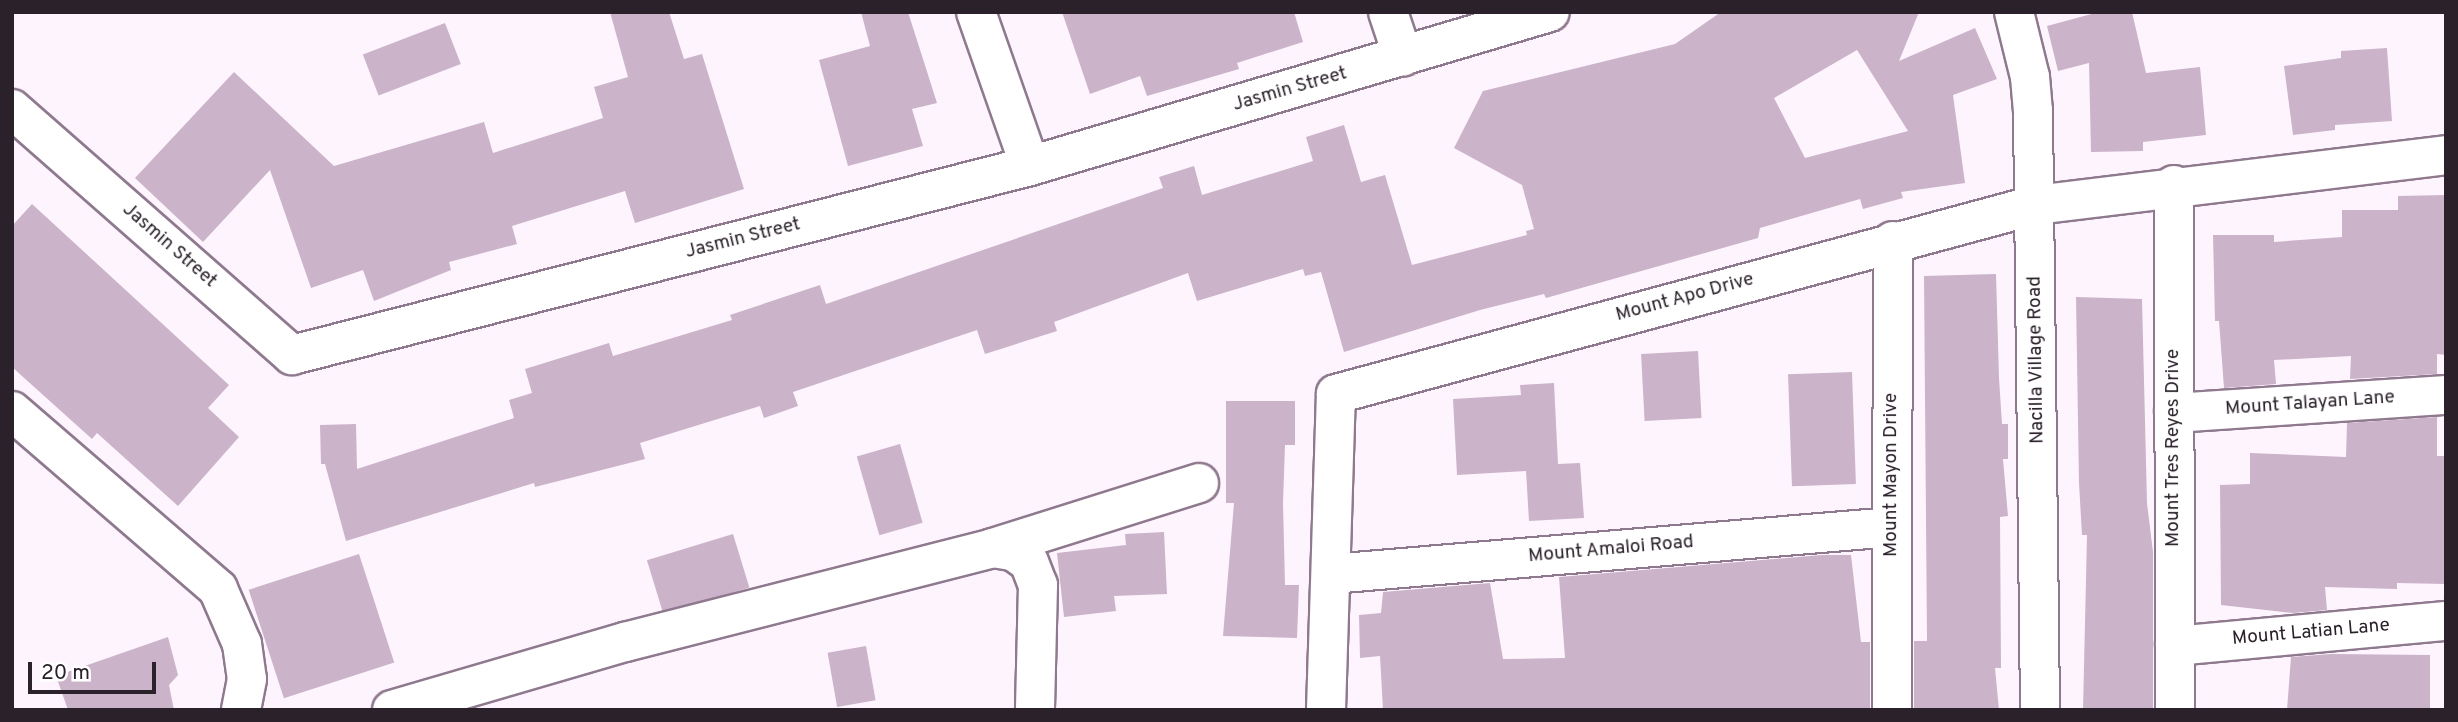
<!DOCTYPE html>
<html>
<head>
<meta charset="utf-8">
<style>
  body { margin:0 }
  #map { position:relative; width:2458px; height:722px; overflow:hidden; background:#fef4fe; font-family:Overpass,sans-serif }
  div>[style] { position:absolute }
  .building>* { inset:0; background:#cbb3c9; transform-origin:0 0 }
  .roads { filter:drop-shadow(2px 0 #8f798e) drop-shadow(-2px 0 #8f798e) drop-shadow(0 2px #8f798e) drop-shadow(0 -2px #8f798e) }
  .street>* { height:38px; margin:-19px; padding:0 19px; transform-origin:19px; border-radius:19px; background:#fff }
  span { translate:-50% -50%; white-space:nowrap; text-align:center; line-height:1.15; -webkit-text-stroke:5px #fff; paint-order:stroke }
  .street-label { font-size:19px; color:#2a212a }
  .frame { position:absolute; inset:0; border:14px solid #2a212a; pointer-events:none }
  .scale { position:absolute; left:28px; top:662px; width:128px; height:32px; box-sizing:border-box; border:4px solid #2a212a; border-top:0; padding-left:9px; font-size:21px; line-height:24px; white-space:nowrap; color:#2a212a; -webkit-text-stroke:5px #fff; paint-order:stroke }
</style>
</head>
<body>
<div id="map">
  <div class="building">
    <div style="clip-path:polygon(610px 12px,669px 12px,684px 59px,702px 54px,744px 189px,635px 223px,625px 191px,512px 226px,517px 244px,449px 262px,451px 270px,374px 301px,363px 270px,311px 288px,270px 170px,203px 242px,135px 178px,234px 72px,334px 166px,484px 122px,493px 153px,603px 118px,594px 87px,628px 77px)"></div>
    <div style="clip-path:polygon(861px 12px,908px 12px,937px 103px,912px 109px,923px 146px,848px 166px,819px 60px,870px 46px)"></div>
    <div style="clip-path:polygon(1062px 12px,1294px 12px,1303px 42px,1237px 63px,1239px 69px,1147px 96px,1140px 76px,1090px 94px)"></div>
    <div style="clip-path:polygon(evenodd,1721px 12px,1919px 12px,1899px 61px,1975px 28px,1997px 79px,1953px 95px,1965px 183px,1901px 192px,1903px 198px,1863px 209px,1860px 199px,1760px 228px,1758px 238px,1546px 298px,1544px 294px,1480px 310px,1344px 352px,1321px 272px,1305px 276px,1303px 269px,1197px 301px,1188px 273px,1054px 322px,1057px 331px,985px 354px,977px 330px,793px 392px,798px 406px,764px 418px,760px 406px,640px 443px,645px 459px,535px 487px,534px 483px,346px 541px,325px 464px,321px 464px,320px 425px,356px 424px,357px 469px,514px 418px,509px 400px,532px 393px,525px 369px,609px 343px,613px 356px,732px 320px,730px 315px,820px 285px,826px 304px,1163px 188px,1159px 177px,1194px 166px,1202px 195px,1313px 161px,1306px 137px,1344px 125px,1361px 182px,1385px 175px,1412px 265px,1527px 235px,1526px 231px,1534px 229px,1522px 185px,1454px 148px,1483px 91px,1675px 44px,1721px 12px,1857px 50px,1908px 131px,1805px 158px,1774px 98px,1857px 50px)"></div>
    <div style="clip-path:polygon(2099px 12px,2132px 12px,2146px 73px,2200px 67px,2206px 135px,2143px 142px,2143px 151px,2091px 152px,2089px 63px,2058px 71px,2047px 26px)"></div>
    <div style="left:445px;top:23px;width:44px;height:88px;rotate:69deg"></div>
    <div style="clip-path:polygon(2387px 48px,2392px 121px,2335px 125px,2335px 130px,2293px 135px,2284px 66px,2341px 58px,2341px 51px)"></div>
    <div style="clip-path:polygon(2446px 195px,2446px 355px,2437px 354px,2437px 374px,2350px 379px,2351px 356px,2274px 360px,2276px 384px,2224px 388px,2219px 321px,2215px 321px,2213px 235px,2274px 235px,2274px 242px,2342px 237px,2342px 210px,2398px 210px,2398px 196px)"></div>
    <div style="clip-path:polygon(32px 204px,229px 385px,208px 408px,239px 437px,178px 506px,97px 433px,92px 439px,12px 367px,12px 226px)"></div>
    <div style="clip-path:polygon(1996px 274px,1999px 378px,2002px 424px,2008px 424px,2008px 459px,2003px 459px,2008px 516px,2000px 517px,2001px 668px,1995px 668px,1999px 710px,1925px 710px,1914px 708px,1914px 641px,1927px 641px,1924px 276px)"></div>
    <div style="clip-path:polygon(2076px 297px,2142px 299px,2147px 503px,2153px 552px,2153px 710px,2083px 710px,2087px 535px,2082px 535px,2079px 483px)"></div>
    <div style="left:1698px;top:351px;width:67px;height:57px;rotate:87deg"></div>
    <div style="left:1852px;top:372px;width:112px;height:64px;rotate:88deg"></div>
    <div style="clip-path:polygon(1554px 383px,1558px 464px,1580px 463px,1584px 518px,1529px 521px,1526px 471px,1457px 475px,1453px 399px,1521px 395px,1520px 385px)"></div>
    <div style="clip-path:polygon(1226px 401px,1295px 401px,1295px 445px,1285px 445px,1283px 503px,1285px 585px,1299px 585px,1297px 638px,1223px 636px,1234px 503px,1226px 503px)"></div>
    <div style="clip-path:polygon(2437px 417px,2437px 456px,2446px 456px,2446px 584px,2397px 583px,2397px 589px,2325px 587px,2327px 610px,2293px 613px,2221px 605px,2220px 485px,2250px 484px,2250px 453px,2346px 457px,2347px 423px)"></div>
    <div style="left:900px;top:444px;width:82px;height:45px;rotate:74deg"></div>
    <div style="clip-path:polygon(1164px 532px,1167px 594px,1114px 596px,1116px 611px,1064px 617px,1057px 553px,1126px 545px,1125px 534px)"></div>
    <div style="left:733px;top:534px;width:56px;height:90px;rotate:73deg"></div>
    <div style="left:359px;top:554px;width:114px;height:116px;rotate:72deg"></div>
    <div style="clip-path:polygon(1822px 555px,1851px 555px,1861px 642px,1870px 642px,1870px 708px,1383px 710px,1380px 656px,1360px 658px,1359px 615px,1381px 613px,1383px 592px,1490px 583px,1503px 659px,1565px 658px,1559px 577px)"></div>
    <div style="clip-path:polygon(168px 637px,178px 675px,169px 685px,174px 710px,68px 710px,56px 676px)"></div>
    <div style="left:866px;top:646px;width:55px;height:39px;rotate:80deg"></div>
    <div style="clip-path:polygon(2331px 654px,2430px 655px,2430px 710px,2287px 710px,2291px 657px)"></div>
  </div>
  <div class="roads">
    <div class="street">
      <div style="left:976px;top:12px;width:163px;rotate:70.7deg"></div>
      <div style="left:1388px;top:12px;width:47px;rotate:71.6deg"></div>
      <div style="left:2014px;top:12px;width:67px;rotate:76.2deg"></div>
      <div style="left:2030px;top:77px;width:34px;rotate:85deg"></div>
      <div style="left:2033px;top:111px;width:599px;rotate:89.33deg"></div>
      <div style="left:12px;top:109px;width:373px;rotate:41.3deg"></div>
      <div style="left:292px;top:355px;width:762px;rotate:-14.36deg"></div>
      <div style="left:1030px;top:166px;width:542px;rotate:-16.5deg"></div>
      <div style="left:2174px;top:185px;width:525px;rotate:89.89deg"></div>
      <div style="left:12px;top:411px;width:272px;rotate:40.8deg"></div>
      <div style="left:218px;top:589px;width:60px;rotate:66.4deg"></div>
      <div style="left:242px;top:644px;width:35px;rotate:82deg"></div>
      <div style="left:247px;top:679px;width:32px;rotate:101deg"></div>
      <div style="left:2174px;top:413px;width:273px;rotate:-3.8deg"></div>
      <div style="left:993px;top:548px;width:216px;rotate:-17.5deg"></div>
      <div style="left:1331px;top:574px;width:563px;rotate:-4.79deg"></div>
      <div style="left:2175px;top:646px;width:272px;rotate:-5.3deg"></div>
      <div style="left:392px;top:710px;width:243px;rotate:-16.3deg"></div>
      <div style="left:625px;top:642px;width:380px;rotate:-14.3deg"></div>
      <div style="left:993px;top:548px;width:20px;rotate:9deg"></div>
      <div style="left:1013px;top:551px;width:19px;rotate:35deg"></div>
      <div style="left:1029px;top:562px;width:25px;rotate:69deg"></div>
      <div style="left:1038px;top:585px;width:125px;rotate:91.4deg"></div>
      <div style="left:1326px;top:710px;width:316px;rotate:-88.2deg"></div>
      <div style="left:1336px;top:394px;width:724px;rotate:-15.13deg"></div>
      <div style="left:2035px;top:205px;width:414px;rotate:-6.9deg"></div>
      <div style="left:1892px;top:710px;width:469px;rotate:-89.9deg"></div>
    </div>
  </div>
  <div class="street-label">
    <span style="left:1290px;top:90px;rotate:-16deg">Jasmin Street</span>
    <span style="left:743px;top:239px;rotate:-14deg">Jasmin Street</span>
    <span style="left:169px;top:246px;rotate:41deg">Jasmin Street</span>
    <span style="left:1685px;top:298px;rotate:-15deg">Mount Apo Drive</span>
    <span style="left:2037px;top:360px;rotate:-91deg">Nacilla Village Road</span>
    <span style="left:2310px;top:404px;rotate:-4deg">Mount Talayan Lane</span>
    <span style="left:2174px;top:448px;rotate:-90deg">Mount Tres Reyes Drive</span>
    <span style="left:1892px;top:475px;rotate:-90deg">Mount Mayon Drive</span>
    <span style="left:1611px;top:550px;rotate:-5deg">Mount Amaloi Road</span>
    <span style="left:2311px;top:633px;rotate:-5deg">Mount Latian Lane</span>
  </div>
  <div class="frame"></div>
  <div class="scale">20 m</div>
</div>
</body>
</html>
